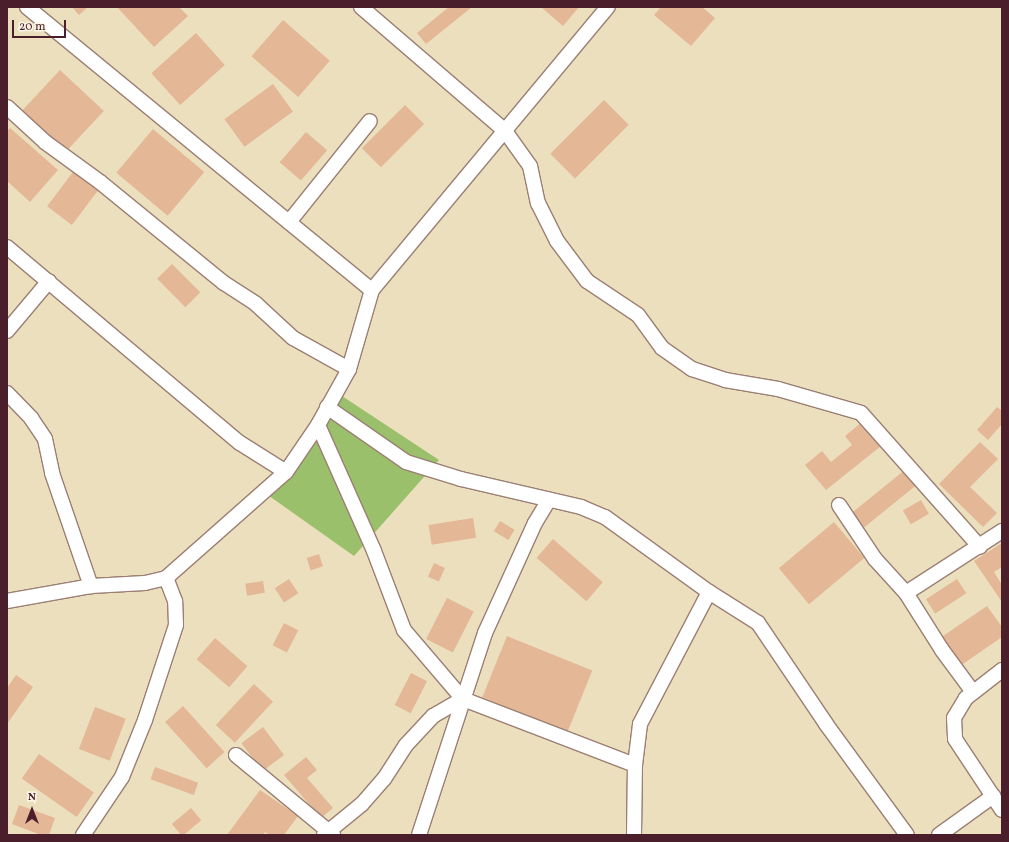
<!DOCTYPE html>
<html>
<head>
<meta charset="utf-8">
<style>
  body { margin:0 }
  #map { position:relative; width:1009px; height:842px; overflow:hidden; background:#ecdfbd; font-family:Vollkorn,serif }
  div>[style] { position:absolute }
  .green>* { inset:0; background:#9ac06b }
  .building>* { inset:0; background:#e4b796; transform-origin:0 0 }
  .roads { filter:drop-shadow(1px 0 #9b7f74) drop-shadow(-1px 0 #9b7f74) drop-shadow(0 1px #9b7f74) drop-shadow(0 -1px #9b7f74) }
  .minor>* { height:14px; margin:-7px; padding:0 7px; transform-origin:7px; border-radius:7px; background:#fff }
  span { translate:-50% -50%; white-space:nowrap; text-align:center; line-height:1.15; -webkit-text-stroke:4px #fcf5e5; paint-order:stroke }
  .frame { position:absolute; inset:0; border:8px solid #4a1f2b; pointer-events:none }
  .north { position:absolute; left:12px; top:790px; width:40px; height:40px; -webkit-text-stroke:3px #fcf5e5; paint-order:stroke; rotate:0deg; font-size:11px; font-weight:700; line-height:16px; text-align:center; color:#4a1f2b }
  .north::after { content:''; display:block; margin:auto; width:14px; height:18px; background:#4a1f2b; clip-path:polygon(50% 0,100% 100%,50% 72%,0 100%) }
  .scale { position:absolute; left:12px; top:20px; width:54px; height:18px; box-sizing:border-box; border:2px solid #4a1f2b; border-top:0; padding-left:5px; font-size:12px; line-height:14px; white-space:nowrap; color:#4a1f2b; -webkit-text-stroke:3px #fcf5e5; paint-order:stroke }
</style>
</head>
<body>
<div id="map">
  <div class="green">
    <div style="clip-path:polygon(342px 396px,439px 460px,354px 556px,265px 493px)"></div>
  </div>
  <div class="building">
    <div style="clip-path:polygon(72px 7px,88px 7px,79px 15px)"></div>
    <div style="clip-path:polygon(117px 7px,179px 7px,188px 16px,154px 47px)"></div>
    <div style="clip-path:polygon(449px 7px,472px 7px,426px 44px,417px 33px)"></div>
    <div style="clip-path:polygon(541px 7px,579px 7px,563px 26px)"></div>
    <div style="clip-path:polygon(661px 7px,702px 7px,715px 18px,691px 46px,654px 15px)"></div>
    <div style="left:283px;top:20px;width:62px;height:48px;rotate:41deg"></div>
    <div style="left:196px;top:33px;width:43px;height:60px;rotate:48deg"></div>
    <div style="left:60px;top:70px;width:60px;height:58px;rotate:43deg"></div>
    <div style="left:273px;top:84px;width:34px;height:60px;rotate:54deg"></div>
    <div style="left:604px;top:100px;width:35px;height:76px;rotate:45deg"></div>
    <div style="left:405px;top:105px;width:27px;height:61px;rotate:45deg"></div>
    <div style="clip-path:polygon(10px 128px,58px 170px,30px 202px,7px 181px,7px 131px)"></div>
    <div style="left:153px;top:129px;width:67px;height:57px;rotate:40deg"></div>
    <div style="left:306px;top:132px;width:28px;height:40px;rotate:41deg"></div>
    <div style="left:73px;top:172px;width:31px;height:43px;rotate:37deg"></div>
    <div style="left:172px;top:264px;width:40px;height:21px;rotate:45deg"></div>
    <div style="clip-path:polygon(997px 407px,1002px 411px,1002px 424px,988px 440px,977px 430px)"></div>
    <div style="clip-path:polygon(862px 422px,881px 446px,826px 490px,805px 465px,822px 451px,831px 462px,852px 445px,845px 436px)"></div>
    <div style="clip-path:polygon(980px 442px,998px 459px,970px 487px,997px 513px,983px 527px,939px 484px)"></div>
    <div style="left:906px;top:469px;width:19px;height:71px;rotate:51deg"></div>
    <div style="left:921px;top:500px;width:16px;height:21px;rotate:60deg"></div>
    <div style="left:473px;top:518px;width:20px;height:45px;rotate:81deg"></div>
    <div style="left:500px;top:521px;width:17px;height:12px;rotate:31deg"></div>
    <div style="left:834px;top:522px;width:47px;height:72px;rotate:50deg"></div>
    <div style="left:553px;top:539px;width:66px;height:25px;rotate:41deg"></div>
    <div style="clip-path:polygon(1002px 543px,1002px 567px,994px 572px,1002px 585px,1002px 602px,974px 561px)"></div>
    <div style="left:319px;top:554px;width:13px;height:13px;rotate:72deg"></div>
    <div style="left:434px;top:563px;width:12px;height:15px;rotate:24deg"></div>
    <div style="left:289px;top:579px;width:17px;height:17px;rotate:57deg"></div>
    <div style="left:957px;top:579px;width:17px;height:37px;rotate:57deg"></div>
    <div style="left:263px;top:581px;width:12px;height:18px;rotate:81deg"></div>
    <div style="left:447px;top:598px;width:30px;height:46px;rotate:27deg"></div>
    <div style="clip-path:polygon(987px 606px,1002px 627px,1002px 637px,960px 666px,940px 638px)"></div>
    <div style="left:284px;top:623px;width:16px;height:25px;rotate:27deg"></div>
    <div style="left:507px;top:636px;width:92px;height:66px;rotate:22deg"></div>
    <div style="left:215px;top:638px;width:43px;height:28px;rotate:41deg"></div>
    <div style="left:411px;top:673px;width:18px;height:36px;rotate:27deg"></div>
    <div style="clip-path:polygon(16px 675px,33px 687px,7px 724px,7px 688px)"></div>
    <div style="left:254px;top:684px;width:26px;height:56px;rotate:43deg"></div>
    <div style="left:183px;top:706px;width:62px;height:24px;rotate:48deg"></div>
    <div style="left:95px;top:707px;width:33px;height:45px;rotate:21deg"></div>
    <div style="left:263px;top:727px;width:35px;height:27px;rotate:53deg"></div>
    <div style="left:39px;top:754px;width:67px;height:30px;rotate:35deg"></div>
    <div style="clip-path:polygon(306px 757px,317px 770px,307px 778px,333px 808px,321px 818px,284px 775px)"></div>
    <div style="left:155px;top:767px;width:46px;height:13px;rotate:20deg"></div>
    <div style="clip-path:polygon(260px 790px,298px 816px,284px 835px,270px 835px,265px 832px,263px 835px,227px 835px)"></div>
    <div style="clip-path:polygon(19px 805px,55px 818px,49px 835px,41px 835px,12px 824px)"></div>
    <div style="left:191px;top:808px;width:16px;height:25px;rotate:50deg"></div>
  </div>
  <div class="roads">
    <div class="minor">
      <div style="left:27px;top:7px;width:446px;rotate:39.4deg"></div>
      <div style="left:361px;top:7px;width:190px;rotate:40.7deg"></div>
      <div style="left:505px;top:131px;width:43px;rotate:54.5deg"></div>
      <div style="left:530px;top:166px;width:38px;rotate:78deg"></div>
      <div style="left:538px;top:203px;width:42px;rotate:63.4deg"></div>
      <div style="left:557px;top:241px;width:50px;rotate:53.1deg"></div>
      <div style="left:587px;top:281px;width:61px;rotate:33.7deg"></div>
      <div style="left:638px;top:315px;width:41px;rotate:54deg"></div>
      <div style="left:662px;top:348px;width:37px;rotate:35deg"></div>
      <div style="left:692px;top:369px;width:35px;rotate:18deg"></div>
      <div style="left:725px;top:380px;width:54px;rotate:9.6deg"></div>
      <div style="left:778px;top:389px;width:86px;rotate:16.1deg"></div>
      <div style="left:861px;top:413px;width:179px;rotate:48.4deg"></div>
      <div style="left:7px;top:107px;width:52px;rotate:42.6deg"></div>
      <div style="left:45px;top:142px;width:68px;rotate:36deg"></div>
      <div style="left:100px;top:182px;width:160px;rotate:39.2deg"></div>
      <div style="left:224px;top:283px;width:38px;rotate:33deg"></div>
      <div style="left:256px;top:304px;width:50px;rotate:42.6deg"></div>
      <div style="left:293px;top:338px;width:64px;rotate:29deg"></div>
      <div style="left:289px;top:222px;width:129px;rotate:-51.3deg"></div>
      <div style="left:7px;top:247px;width:304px;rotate:40.1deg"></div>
      <div style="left:240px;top:443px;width:54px;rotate:32.2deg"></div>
      <div style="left:7px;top:331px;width:65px;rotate:-50deg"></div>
      <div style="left:7px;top:393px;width:35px;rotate:46deg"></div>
      <div style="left:31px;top:418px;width:25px;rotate:56deg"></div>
      <div style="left:45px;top:439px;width:35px;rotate:78deg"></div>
      <div style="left:52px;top:473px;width:120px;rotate:71deg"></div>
      <div style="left:327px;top:407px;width:96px;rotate:34.8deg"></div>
      <div style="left:406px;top:462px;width:58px;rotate:17.2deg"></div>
      <div style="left:461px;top:479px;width:123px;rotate:13.1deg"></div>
      <div style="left:581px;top:507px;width:26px;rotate:23deg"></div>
      <div style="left:605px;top:517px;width:128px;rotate:35.8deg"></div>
      <div style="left:709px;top:592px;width:58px;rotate:32.3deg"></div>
      <div style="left:758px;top:623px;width:122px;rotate:56deg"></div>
      <div style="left:826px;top:724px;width:137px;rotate:53.9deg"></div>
      <div style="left:318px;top:425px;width:138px;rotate:66deg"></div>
      <div style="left:374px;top:551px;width:85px;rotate:69.2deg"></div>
      <div style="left:404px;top:630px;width:91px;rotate:49.5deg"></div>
      <div style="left:463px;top:699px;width:184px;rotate:21deg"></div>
      <div style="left:839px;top:505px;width:65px;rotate:56.3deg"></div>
      <div style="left:875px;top:559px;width:46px;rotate:47.6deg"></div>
      <div style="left:906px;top:593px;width:67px;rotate:57.7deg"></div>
      <div style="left:942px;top:650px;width:52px;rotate:53.6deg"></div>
      <div style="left:906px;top:593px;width:114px;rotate:-32.9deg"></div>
      <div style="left:7px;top:601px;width:85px;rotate:-10.1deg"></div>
      <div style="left:91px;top:586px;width:54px;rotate:-3.2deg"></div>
      <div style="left:145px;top:583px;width:22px;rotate:-13deg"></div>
      <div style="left:166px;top:578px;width:160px;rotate:-41.5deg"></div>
      <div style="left:286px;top:472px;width:57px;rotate:-55.8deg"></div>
      <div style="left:318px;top:425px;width:64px;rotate:-61deg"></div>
      <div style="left:349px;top:369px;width:82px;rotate:-73.8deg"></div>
      <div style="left:372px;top:290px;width:368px;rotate:-50.2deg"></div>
      <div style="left:1002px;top:670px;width:46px;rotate:142.1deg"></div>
      <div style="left:966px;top:698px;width:23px;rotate:121deg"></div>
      <div style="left:954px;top:718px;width:21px;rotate:87deg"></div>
      <div style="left:955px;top:739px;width:85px;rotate:56.5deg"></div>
      <div style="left:236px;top:755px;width:126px;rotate:39.5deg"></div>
      <div style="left:83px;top:835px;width:70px;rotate:-56.1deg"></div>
      <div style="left:122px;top:777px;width:61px;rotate:-68deg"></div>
      <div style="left:145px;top:720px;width:100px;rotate:-71.9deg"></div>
      <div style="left:176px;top:625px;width:24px;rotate:-92deg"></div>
      <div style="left:175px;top:601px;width:25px;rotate:-111deg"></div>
      <div style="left:324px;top:835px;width:49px;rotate:-39.2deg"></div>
      <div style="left:362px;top:804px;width:33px;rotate:-49deg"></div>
      <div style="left:384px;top:779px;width:40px;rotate:-57.1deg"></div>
      <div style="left:406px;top:745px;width:40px;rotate:-47deg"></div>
      <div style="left:433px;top:716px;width:34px;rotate:-30deg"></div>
      <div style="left:419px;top:835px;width:213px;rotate:-71.9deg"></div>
      <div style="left:485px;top:633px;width:121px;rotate:-65.6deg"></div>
      <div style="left:535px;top:523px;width:27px;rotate:-59deg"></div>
      <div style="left:634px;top:835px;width:70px;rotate:-89.2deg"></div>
      <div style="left:635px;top:765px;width:41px;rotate:-83deg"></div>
      <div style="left:640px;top:724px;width:149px;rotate:-62.4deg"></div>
      <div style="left:939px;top:835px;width:67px;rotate:-35.8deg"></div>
    </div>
  </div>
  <div class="frame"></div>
  <div class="north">N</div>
  <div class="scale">20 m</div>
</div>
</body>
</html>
